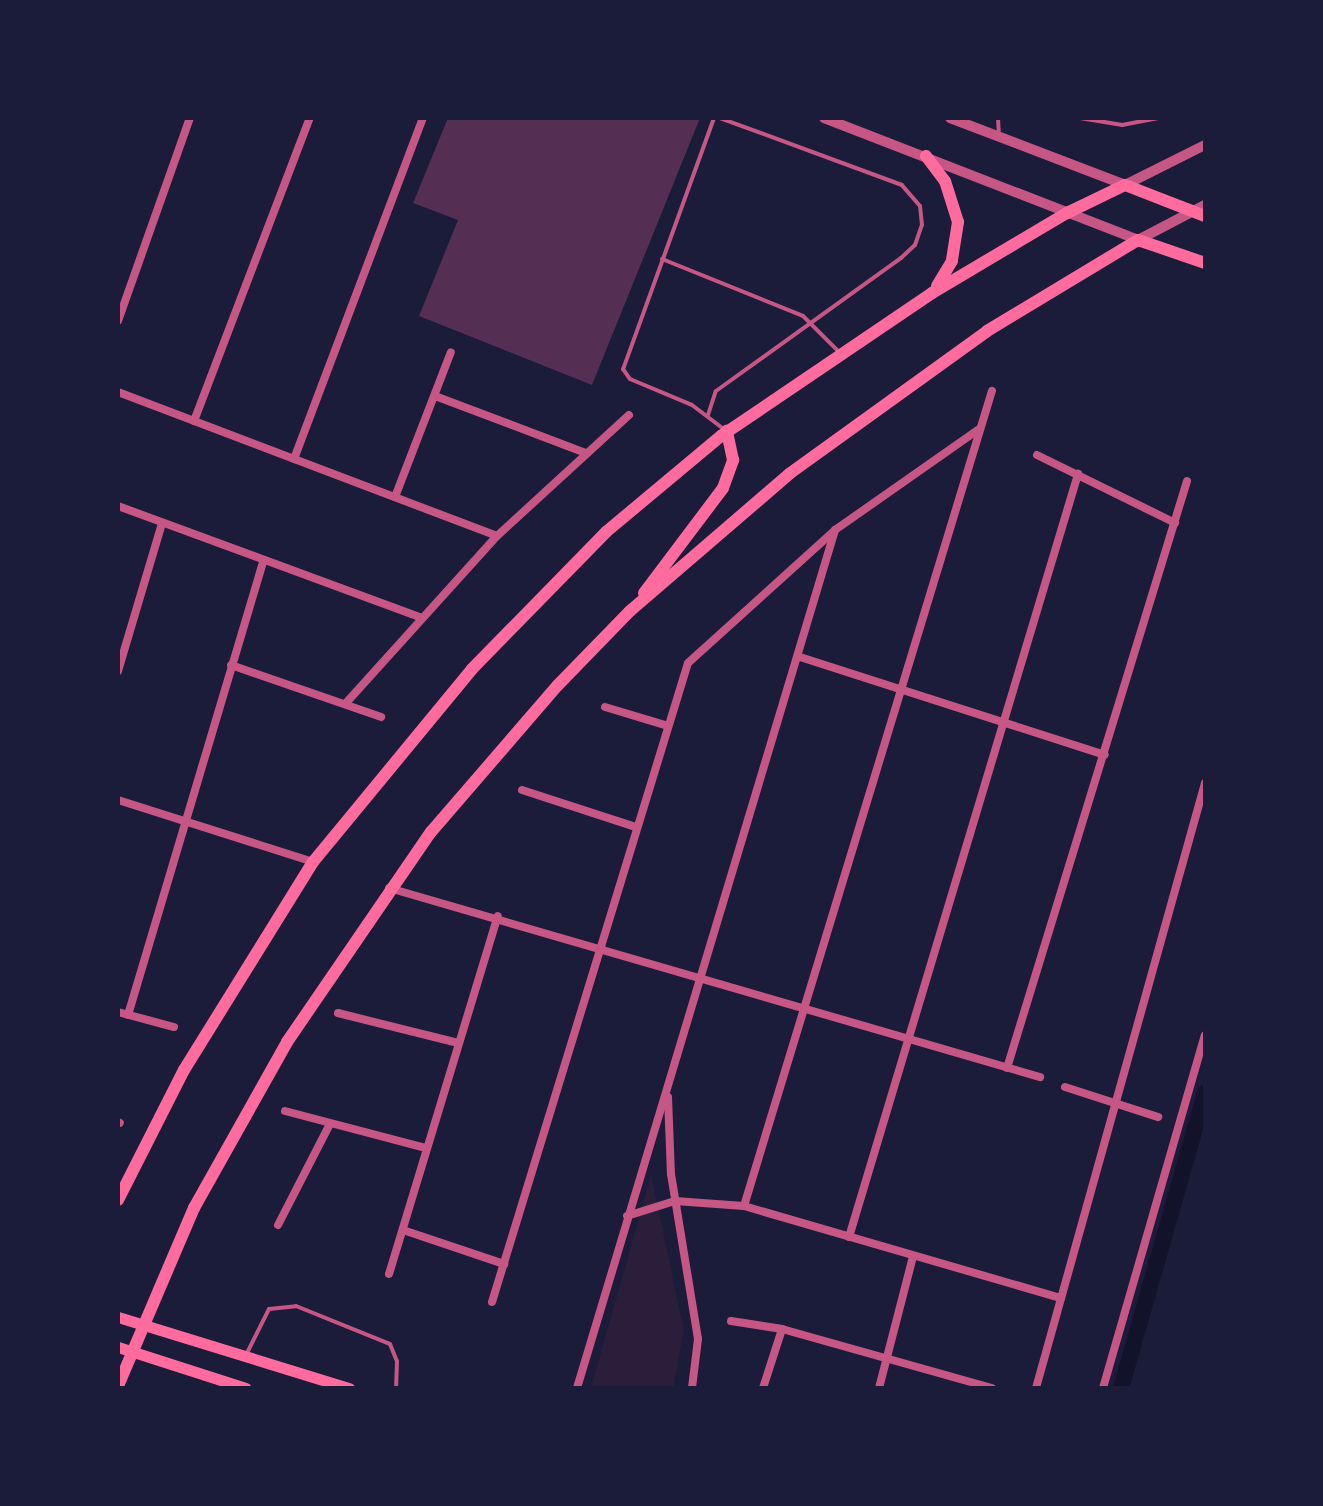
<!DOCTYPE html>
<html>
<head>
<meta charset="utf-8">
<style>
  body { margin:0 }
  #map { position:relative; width:1323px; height:1506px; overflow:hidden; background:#1b1b3a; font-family:Literata,serif }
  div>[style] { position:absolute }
  .green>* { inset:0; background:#2a1e3b }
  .canal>* { height:16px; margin:-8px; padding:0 8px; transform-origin:8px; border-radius:8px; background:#12122b }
  .building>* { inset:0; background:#542f53 }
  .service>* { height:4px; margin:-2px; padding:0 2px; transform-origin:2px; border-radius:2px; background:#c65784 }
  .minor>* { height:8px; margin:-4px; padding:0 4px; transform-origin:4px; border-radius:4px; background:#c65784 }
  .tertiary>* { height:10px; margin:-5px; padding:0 5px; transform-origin:5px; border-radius:5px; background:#c65784 }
  .secondary>* { height:11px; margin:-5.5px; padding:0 5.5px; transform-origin:5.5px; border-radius:5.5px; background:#ff6b9d }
  .primary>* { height:12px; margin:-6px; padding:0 6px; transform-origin:6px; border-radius:6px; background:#ff6b9d }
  span { translate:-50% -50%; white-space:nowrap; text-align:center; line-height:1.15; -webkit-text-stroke:6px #1b1b3a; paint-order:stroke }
  .frame { position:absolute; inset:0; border:120px solid #1b1b3a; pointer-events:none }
</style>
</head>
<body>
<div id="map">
  <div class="green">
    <div style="clip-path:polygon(651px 1175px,684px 1330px,673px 1388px,591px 1388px)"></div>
  </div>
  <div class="canal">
    <div style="left:1121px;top:1388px;width:307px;rotate:-74.1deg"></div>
  </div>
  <div class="building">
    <div style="clip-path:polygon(448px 118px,700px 118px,592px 385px,419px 316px,458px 220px,413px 203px)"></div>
  </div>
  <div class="service">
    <div style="left:714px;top:118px;width:267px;rotate:109.9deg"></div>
    <div style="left:623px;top:369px;width:12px;rotate:55deg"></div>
    <div style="left:630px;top:379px;width:67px;rotate:22.8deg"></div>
    <div style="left:692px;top:405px;width:41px;rotate:37.1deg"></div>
    <div style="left:998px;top:118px;width:17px;rotate:87deg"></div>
    <div style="left:1080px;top:118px;width:43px;rotate:9.5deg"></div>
    <div style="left:1122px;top:125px;width:37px;rotate:-11deg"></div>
    <div style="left:662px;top:259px;width:152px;rotate:22deg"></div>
    <div style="left:803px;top:316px;width:54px;rotate:45deg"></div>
    <div style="left:708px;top:415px;width:25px;rotate:-72deg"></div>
    <div style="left:716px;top:391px;width:228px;rotate:-35.7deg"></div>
    <div style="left:901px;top:258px;width:19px;rotate:-43deg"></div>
    <div style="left:915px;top:245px;width:21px;rotate:-71deg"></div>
    <div style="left:922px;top:225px;width:19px;rotate:-96deg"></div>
    <div style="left:920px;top:206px;width:28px;rotate:-131deg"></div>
    <div style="left:902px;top:185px;width:194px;rotate:-159.8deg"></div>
    <div style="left:247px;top:1353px;width:49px;rotate:-63.4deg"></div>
    <div style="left:269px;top:1309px;width:27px;rotate:-6deg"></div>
    <div style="left:296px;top:1306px;width:101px;rotate:22deg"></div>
    <div style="left:390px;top:1344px;width:18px;rotate:68deg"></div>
    <div style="left:397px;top:1361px;width:27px;rotate:92deg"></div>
  </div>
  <div class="minor">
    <div style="left:118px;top:321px;width:215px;rotate:-70.5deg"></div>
    <div style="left:118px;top:392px;width:405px;rotate:20.8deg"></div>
    <div style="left:435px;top:396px;width:161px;rotate:20.7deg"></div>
    <div style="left:194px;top:421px;width:324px;rotate:-69.1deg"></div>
    <div style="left:1037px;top:455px;width:154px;rotate:26.2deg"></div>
    <div style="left:294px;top:459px;width:365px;rotate:-69.3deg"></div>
    <div style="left:395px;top:497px;width:155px;rotate:-68.9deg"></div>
    <div style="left:118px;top:506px;width:322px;rotate:20.2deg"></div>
    <div style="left:800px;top:657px;width:320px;rotate:17.8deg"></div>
    <div style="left:231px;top:665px;width:159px;rotate:19.1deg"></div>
    <div style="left:118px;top:671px;width:154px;rotate:-73.4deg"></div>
    <div style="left:346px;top:703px;width:225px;rotate:-47.9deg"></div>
    <div style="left:497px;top:536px;width:179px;rotate:-42.5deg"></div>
    <div style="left:605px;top:707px;width:63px;rotate:16.7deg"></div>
    <div style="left:522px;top:790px;width:120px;rotate:18deg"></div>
    <div style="left:118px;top:800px;width:205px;rotate:17.6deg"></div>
    <div style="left:389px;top:888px;width:678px;rotate:16.19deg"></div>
    <div style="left:118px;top:1012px;width:58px;rotate:15deg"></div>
    <div style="left:338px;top:1013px;width:124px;rotate:14deg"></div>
    <div style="left:128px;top:1015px;width:474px;rotate:-73.4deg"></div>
    <div style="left:1007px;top:1068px;width:614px;rotate:-72.95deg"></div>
    <div style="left:1065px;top:1087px;width:98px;rotate:17.9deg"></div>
    <div style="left:668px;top:1097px;width:77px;rotate:87.8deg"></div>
    <div style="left:671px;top:1174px;width:167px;rotate:80.7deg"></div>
    <div style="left:698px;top:1339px;width:49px;rotate:97deg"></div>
    <div style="left:285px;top:1111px;width:146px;rotate:14.7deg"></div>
    <div style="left:118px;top:1122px;width:2px;rotate:27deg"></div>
    <div style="left:744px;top:1206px;width:852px;rotate:-73.08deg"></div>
    <div style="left:627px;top:1216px;width:50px;rotate:-17.4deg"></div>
    <div style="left:675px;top:1201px;width:69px;rotate:4.1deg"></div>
    <div style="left:744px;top:1206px;width:330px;rotate:16.2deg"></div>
    <div style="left:278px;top:1225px;width:114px;rotate:-62.8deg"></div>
    <div style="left:403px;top:1230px;width:107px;rotate:18.6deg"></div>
    <div style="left:849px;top:1237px;width:797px;rotate:-73.29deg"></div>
    <div style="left:389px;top:1274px;width:374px;rotate:-73.1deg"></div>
    <div style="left:492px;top:1302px;width:668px;rotate:-72.95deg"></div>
    <div style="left:688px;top:663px;width:198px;rotate:-42.1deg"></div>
    <div style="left:835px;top:530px;width:176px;rotate:-35deg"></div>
    <div style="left:731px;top:1321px;width:52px;rotate:8.9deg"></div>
    <div style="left:782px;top:1329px;width:218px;rotate:15.7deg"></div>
    <div style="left:577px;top:1388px;width:896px;rotate:-73.26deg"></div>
    <div style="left:763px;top:1388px;width:62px;rotate:-72.1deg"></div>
    <div style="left:879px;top:1388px;width:135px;rotate:-75.5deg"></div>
    <div style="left:1036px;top:1388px;width:628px;rotate:-74.39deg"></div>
    <div style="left:1103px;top:1388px;width:367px;rotate:-73.9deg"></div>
  </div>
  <div class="tertiary">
    <div style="left:824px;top:118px;width:337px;rotate:21.2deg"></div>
    <div style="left:1138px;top:240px;width:76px;rotate:-27.6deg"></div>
    <div style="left:950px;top:118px;width:187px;rotate:20.9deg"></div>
    <div style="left:1125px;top:185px;width:89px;rotate:-26.6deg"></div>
  </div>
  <div class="secondary">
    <div style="left:118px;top:1317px;width:242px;rotate:17.1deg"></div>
    <div style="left:118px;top:1347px;width:134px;rotate:17.8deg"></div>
  </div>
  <div class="primary">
    <div style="left:926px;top:156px;width:31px;rotate:53deg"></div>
    <div style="left:945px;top:181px;width:43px;rotate:72.4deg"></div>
    <div style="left:958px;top:222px;width:39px;rotate:99deg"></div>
    <div style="left:952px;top:261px;width:29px;rotate:121deg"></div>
    <div style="left:644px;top:593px;width:131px;rotate:-53deg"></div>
    <div style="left:723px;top:488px;width:30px;rotate:-70deg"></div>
    <div style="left:733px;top:460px;width:30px;rotate:-102deg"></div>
    <div style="left:118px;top:1200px;width:146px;rotate:-63.1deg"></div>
    <div style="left:184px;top:1070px;width:245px;rotate:-58.2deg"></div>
    <div style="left:313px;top:862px;width:250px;rotate:-50.5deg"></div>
    <div style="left:472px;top:669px;width:192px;rotate:-45.6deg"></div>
    <div style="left:606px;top:532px;width:150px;rotate:-39.9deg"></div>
    <div style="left:721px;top:436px;width:255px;rotate:-34.1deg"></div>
    <div style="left:932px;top:293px;width:157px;rotate:-30.7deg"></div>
    <div style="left:1067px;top:213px;width:64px;rotate:-25.8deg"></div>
    <div style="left:1125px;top:185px;width:86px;rotate:21.2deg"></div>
    <div style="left:118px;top:1386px;width:194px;rotate:-66.9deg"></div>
    <div style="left:194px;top:1208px;width:190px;rotate:-60.7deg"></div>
    <div style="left:287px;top:1042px;width:255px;rotate:-55.6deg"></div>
    <div style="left:431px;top:832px;width:194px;rotate:-49.2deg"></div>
    <div style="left:558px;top:685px;width:103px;rotate:-45.8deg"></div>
    <div style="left:630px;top:611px;width:210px;rotate:-40.7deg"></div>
    <div style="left:789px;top:474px;width:244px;rotate:-35.8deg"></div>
    <div style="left:987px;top:331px;width:176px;rotate:-31.1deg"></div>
    <div style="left:1138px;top:240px;width:71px;rotate:18.9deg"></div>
  </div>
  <div class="frame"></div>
</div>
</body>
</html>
